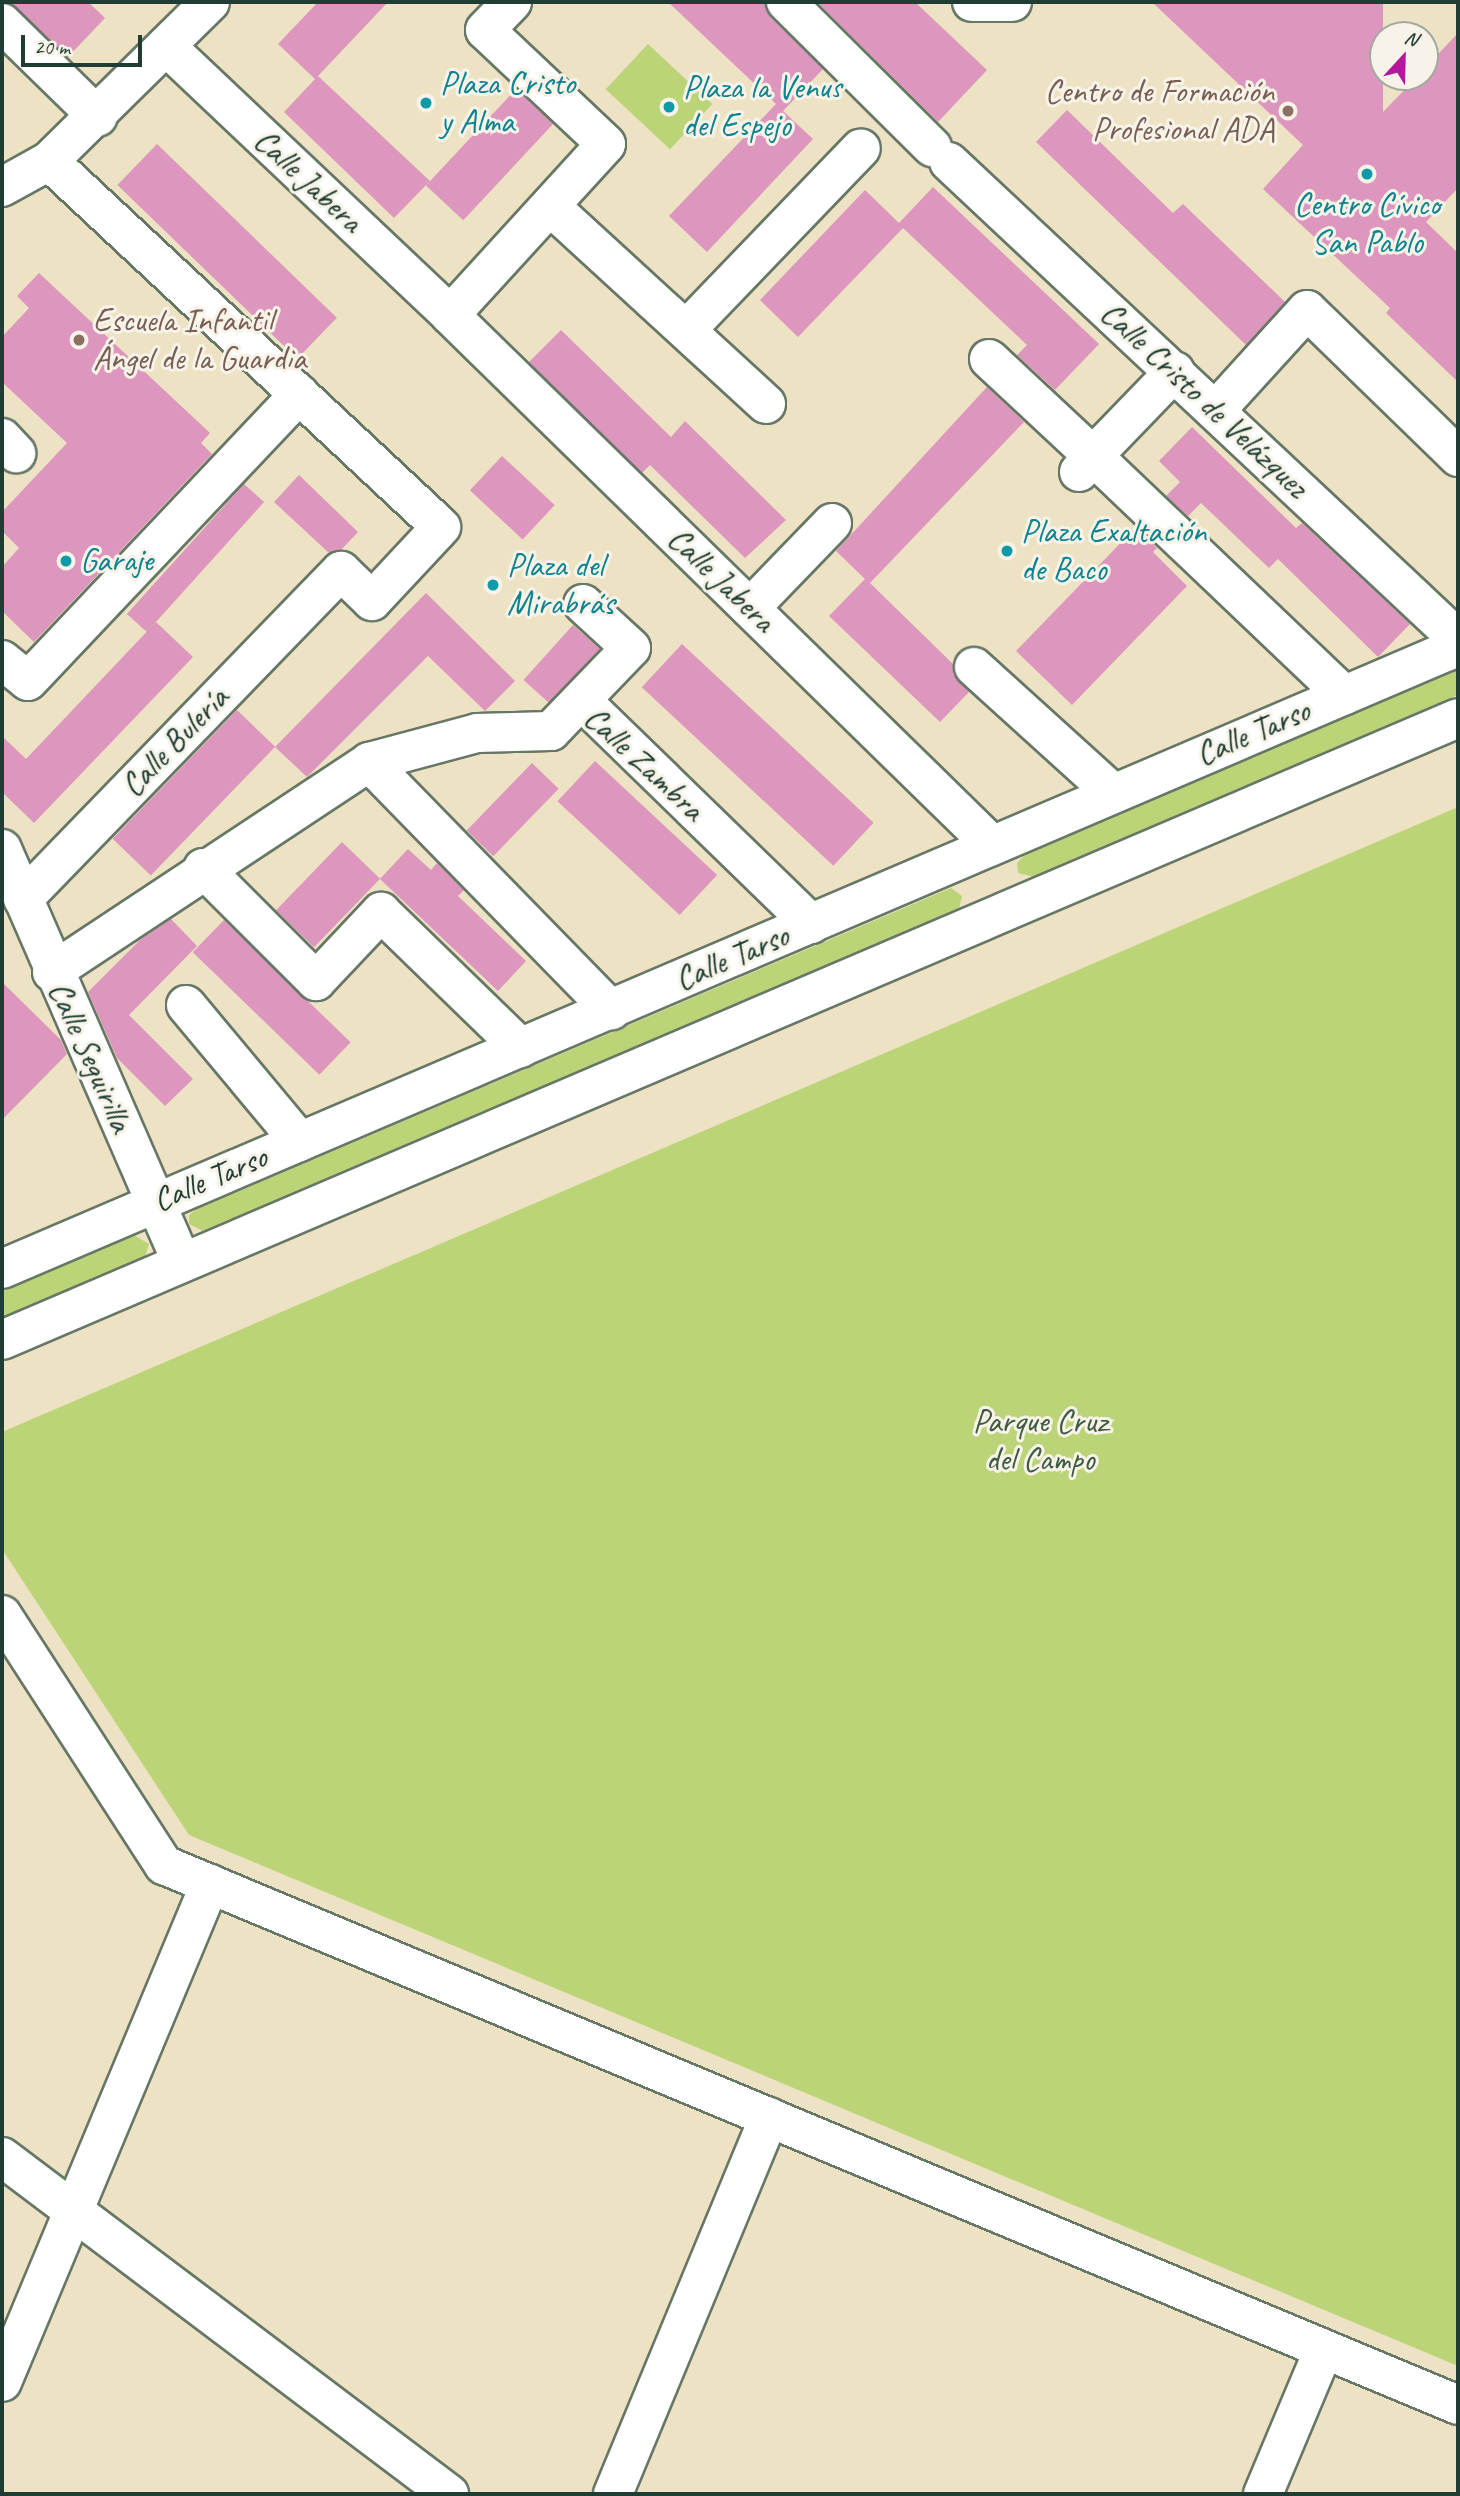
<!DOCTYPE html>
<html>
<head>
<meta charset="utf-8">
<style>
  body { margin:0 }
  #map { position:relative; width:1460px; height:2496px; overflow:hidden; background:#ede2c3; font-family:Caveat,sans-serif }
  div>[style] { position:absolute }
  .green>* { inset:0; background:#bcd478; transform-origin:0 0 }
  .building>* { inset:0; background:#dd96bd; transform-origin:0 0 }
  .roads { filter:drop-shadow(2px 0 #677766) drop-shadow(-2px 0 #677766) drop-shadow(0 2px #677766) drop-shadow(0 -2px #677766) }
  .street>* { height:38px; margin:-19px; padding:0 19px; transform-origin:19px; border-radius:19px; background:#fff }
  .secondary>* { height:38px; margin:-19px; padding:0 19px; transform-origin:19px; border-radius:19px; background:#fff }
  .dots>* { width:19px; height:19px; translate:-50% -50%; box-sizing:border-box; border:4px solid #f7f3e8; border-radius:50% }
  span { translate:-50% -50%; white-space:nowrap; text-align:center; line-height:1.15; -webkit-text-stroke:6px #f7f3e8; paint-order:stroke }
  .culture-label { font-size:33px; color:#0d838f }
  .left { translate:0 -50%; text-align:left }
  .education-label { font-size:33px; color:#785e54 }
  .right { translate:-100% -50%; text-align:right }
  .street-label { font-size:33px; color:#1f3d34 }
  .park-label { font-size:33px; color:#3e5b42 }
  .frame { position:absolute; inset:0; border:4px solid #1f3d34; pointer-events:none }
  .north { position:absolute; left:1369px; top:21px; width:70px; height:70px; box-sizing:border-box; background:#f7f3e8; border:2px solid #a1aaa0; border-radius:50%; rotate:22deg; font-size:19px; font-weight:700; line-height:28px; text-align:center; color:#1f3d34 }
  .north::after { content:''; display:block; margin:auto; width:24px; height:32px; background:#b5179e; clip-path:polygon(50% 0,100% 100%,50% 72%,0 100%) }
  .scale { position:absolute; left:21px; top:35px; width:121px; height:32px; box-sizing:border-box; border:4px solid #1f3d34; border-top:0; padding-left:9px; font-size:21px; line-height:24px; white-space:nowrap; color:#1f3d34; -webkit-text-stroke:5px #f7f3e8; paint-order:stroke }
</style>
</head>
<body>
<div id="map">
  <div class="green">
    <div style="left:648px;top:44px;width:88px;height:62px;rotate:43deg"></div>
    <div style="clip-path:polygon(1458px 667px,1458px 694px,1453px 697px,1034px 877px,1018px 873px,1017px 863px,1025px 855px)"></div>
    <div style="clip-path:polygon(1458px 807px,1458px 2366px,189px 1835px,2px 1549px,2px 1432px)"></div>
    <div style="clip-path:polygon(951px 888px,962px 896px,959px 909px,203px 1231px,189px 1224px,189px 1215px,197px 1209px)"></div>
    <div style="clip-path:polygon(134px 1235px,149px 1244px,145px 1257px,2px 1318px,2px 1292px)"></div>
  </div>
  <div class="building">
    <div style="clip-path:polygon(8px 2px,88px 2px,105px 18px,68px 57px)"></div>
    <div style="clip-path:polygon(318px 2px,388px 2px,318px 76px,430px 181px,394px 218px,284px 112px,315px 79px,278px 44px)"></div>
    <div style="clip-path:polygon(668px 2px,765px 2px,771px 18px,823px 69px,783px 111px,813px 139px,707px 252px,669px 216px,776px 104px)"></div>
    <div style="clip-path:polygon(817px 2px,915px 2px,987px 70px,938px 122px)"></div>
    <div style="clip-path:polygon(1152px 2px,1383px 2px,1383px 112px,1417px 77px,1425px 77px,1425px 68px,1458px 33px,1458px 188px,1426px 222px,1458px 253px,1458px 382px,1386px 313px,1390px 308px,1263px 189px,1303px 145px)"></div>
    <div style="left:516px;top:89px;width:51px;height:132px;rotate:43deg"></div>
    <div style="clip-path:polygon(1067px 110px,1173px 213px,1183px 204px,1285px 302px,1246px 345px,1036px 142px)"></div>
    <div style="left:157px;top:144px;width:250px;height:57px;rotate:44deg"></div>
    <div style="clip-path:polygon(933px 187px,1099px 344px,1055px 390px,1017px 355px,1027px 345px,903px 228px,798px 337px,760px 300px,865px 190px,899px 223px)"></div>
    <div style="clip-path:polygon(39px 273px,210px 433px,201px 443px,212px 454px,34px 642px,2px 611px,2px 567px,19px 548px,2px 531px,2px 512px,67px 443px,2px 382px,2px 337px,29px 308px,17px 296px)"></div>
    <div style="clip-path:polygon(561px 330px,671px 437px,685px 421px,786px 520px,745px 558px,650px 465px,642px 473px,529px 362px)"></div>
    <div style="clip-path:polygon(987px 387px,1024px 422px,870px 583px,953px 664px,953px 674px,969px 692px,940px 722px,829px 616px,865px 579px,836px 551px)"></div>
    <div style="clip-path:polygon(1192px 427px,1296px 528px,1302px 523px,1410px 624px,1378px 657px,1278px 559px,1269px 568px,1201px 503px,1188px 516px,1166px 496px,1180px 482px,1159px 461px)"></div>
    <div style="left:502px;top:456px;width:72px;height:47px;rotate:43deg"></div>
    <div style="clip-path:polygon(299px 475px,358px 532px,341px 550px,329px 553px,274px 502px)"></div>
    <div style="left:244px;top:484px;width:27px;height:175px;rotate:42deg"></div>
    <div style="clip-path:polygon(1136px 527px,1157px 548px,1153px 552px,1187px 586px,1072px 705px,1016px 651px)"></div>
    <div style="clip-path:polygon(426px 593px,515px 681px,485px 711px,428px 656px,307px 777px,275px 747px)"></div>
    <div style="clip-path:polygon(156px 622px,193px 657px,34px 823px,2px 792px,2px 736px,26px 759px)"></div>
    <div style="left:573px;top:625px;width:36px;height:74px;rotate:42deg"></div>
    <div style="left:682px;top:644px;width:262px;height:59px;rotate:43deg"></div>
    <div style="left:237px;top:710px;width:53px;height:179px;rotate:44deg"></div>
    <div style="left:595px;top:761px;width:167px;height:55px;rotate:43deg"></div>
    <div style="left:532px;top:763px;width:37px;height:94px;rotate:44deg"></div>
    <div style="left:342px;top:842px;width:53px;height:95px;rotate:44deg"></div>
    <div style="clip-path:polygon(408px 849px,431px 870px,437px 863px,464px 890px,458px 896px,526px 961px,498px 991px,380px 879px)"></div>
    <div style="clip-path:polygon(171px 919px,197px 946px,129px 1015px,193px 1079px,165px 1106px,117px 1058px,88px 992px,140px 940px)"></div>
    <div style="left:224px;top:920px;width:176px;height:45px;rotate:44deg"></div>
    <div style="clip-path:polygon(2px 982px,61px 1040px,67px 1054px,2px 1120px)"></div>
  </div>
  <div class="roads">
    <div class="street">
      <div style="left:786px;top:2px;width:206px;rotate:44.8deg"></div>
      <div style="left:972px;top:2px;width:40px"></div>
      <div style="left:2px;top:23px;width:134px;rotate:44.4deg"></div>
      <div style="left:166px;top:46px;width:391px;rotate:43.4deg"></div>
      <div style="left:450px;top:315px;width:758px;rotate:44.36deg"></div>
      <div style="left:949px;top:162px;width:698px;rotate:43.14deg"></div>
      <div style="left:550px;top:206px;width:293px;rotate:42.5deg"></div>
      <div style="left:450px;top:315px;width:231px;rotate:-47.6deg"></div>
      <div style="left:606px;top:144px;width:166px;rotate:-136.7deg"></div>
      <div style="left:485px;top:30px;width:39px;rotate:-46deg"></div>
      <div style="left:686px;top:330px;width:252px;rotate:-46.1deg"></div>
      <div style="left:989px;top:359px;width:142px;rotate:43deg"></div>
      <div style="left:1093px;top:456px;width:118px;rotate:-46deg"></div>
      <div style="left:1216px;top:410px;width:135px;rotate:-47.7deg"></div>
      <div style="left:1307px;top:310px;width:211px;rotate:44.2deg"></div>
      <div style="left:2px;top:438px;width:21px;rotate:47deg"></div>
      <div style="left:1079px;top:472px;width:21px;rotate:-49deg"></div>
      <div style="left:1093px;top:456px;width:347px;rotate:43.6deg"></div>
      <div style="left:750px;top:608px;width:118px;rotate:-46deg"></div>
      <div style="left:2px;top:660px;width:33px;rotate:39deg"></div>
      <div style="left:28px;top:681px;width:395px;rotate:-46.6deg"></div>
      <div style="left:974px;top:667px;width:188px;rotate:42.2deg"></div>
      <div style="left:582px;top:701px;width:320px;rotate:44.2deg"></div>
      <div style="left:369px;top:762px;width:347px;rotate:45.7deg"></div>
      <div style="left:2px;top:849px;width:451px;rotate:66.5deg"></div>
      <div style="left:203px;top:868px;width:160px;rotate:45deg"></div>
      <div style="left:316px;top:981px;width:95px;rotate:-46.7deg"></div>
      <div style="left:381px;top:912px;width:195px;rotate:44.2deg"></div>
      <div style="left:23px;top:899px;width:457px;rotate:-45.9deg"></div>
      <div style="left:341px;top:571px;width:43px;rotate:44.1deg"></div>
      <div style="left:372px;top:601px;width:101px;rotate:-47deg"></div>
      <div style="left:441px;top:527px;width:536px;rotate:-136.96deg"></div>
      <div style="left:52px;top:972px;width:380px;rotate:-33.5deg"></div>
      <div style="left:369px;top:762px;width:112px;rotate:-15deg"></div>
      <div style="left:477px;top:733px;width:74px;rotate:-1.5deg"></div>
      <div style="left:551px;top:731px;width:115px;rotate:-46.1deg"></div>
      <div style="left:631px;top:648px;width:65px;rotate:-137.5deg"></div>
      <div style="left:186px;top:1005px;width:178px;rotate:50.2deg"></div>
      <div style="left:2px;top:1615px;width:298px;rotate:57.1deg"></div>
      <div style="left:164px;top:1865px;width:1402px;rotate:22.65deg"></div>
      <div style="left:2px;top:2157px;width:560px;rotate:37.01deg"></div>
      <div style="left:2px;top:2382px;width:540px;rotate:-67.33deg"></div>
      <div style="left:613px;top:2494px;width:408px;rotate:-67.5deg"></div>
      <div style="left:1263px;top:2494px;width:157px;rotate:-67.2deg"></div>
    </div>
    <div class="secondary">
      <div style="left:2px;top:187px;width:54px;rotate:-29deg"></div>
      <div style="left:49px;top:161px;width:226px;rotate:-44.6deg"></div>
      <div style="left:2px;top:1269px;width:1573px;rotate:-23.14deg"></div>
      <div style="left:1448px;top:651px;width:15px;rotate:-48deg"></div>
      <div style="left:2px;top:1340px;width:1583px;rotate:-23.13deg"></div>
    </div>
  </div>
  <div class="dots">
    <div style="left:426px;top:103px;background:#0f9aa8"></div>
    <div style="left:669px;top:107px;background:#0f9aa8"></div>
    <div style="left:1288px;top:111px;background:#8d6e63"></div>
    <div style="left:1367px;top:174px;background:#0f9aa8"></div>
    <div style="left:79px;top:340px;background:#8d6e63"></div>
    <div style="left:1007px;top:551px;background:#0f9aa8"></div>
    <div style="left:66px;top:561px;background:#0f9aa8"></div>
    <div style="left:493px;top:585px;background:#0f9aa8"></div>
  </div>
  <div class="culture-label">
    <span class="left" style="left:440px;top:103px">Plaza Cristo<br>y Alma</span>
    <span class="left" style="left:683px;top:107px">Plaza la Venus<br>del Espejo</span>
    <span style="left:1367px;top:224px">Centro Cívico<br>San Pablo</span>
    <span class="left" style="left:1021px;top:551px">Plaza Exaltación<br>de Baco</span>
    <span class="left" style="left:80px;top:561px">Garaje</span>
    <span class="left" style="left:507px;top:585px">Plaza del<br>Mirabrás</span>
  </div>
  <div class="education-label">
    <span class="right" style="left:1274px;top:111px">Centro de Formación<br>Profesional ADA</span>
    <span class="left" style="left:93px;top:340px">Escuela Infantil<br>Ángel de la Guardia</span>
  </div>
  <div class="street-label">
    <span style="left:308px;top:181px;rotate:43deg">Calle Jabera</span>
    <span style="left:1204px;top:400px;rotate:43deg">Calle Cristo de Velázquez</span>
    <span style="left:721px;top:580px;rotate:44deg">Calle Jabera</span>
    <span style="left:1253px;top:733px;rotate:-23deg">Calle Tarso</span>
    <span style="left:175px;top:742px;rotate:-46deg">Calle Bulería</span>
    <span style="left:644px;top:764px;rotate:43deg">Calle Zambra</span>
    <span style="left:732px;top:958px;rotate:-23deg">Calle Tarso</span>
    <span style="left:90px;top:1057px;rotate:66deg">Calle Seguirilla</span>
    <span style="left:210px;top:1179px;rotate:-23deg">Calle Tarso</span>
  </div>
  <div class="park-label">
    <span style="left:1040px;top:1441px">Parque Cruz<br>del Campo</span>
  </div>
  <div class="frame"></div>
  <div class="north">N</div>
  <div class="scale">20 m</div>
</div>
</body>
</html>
